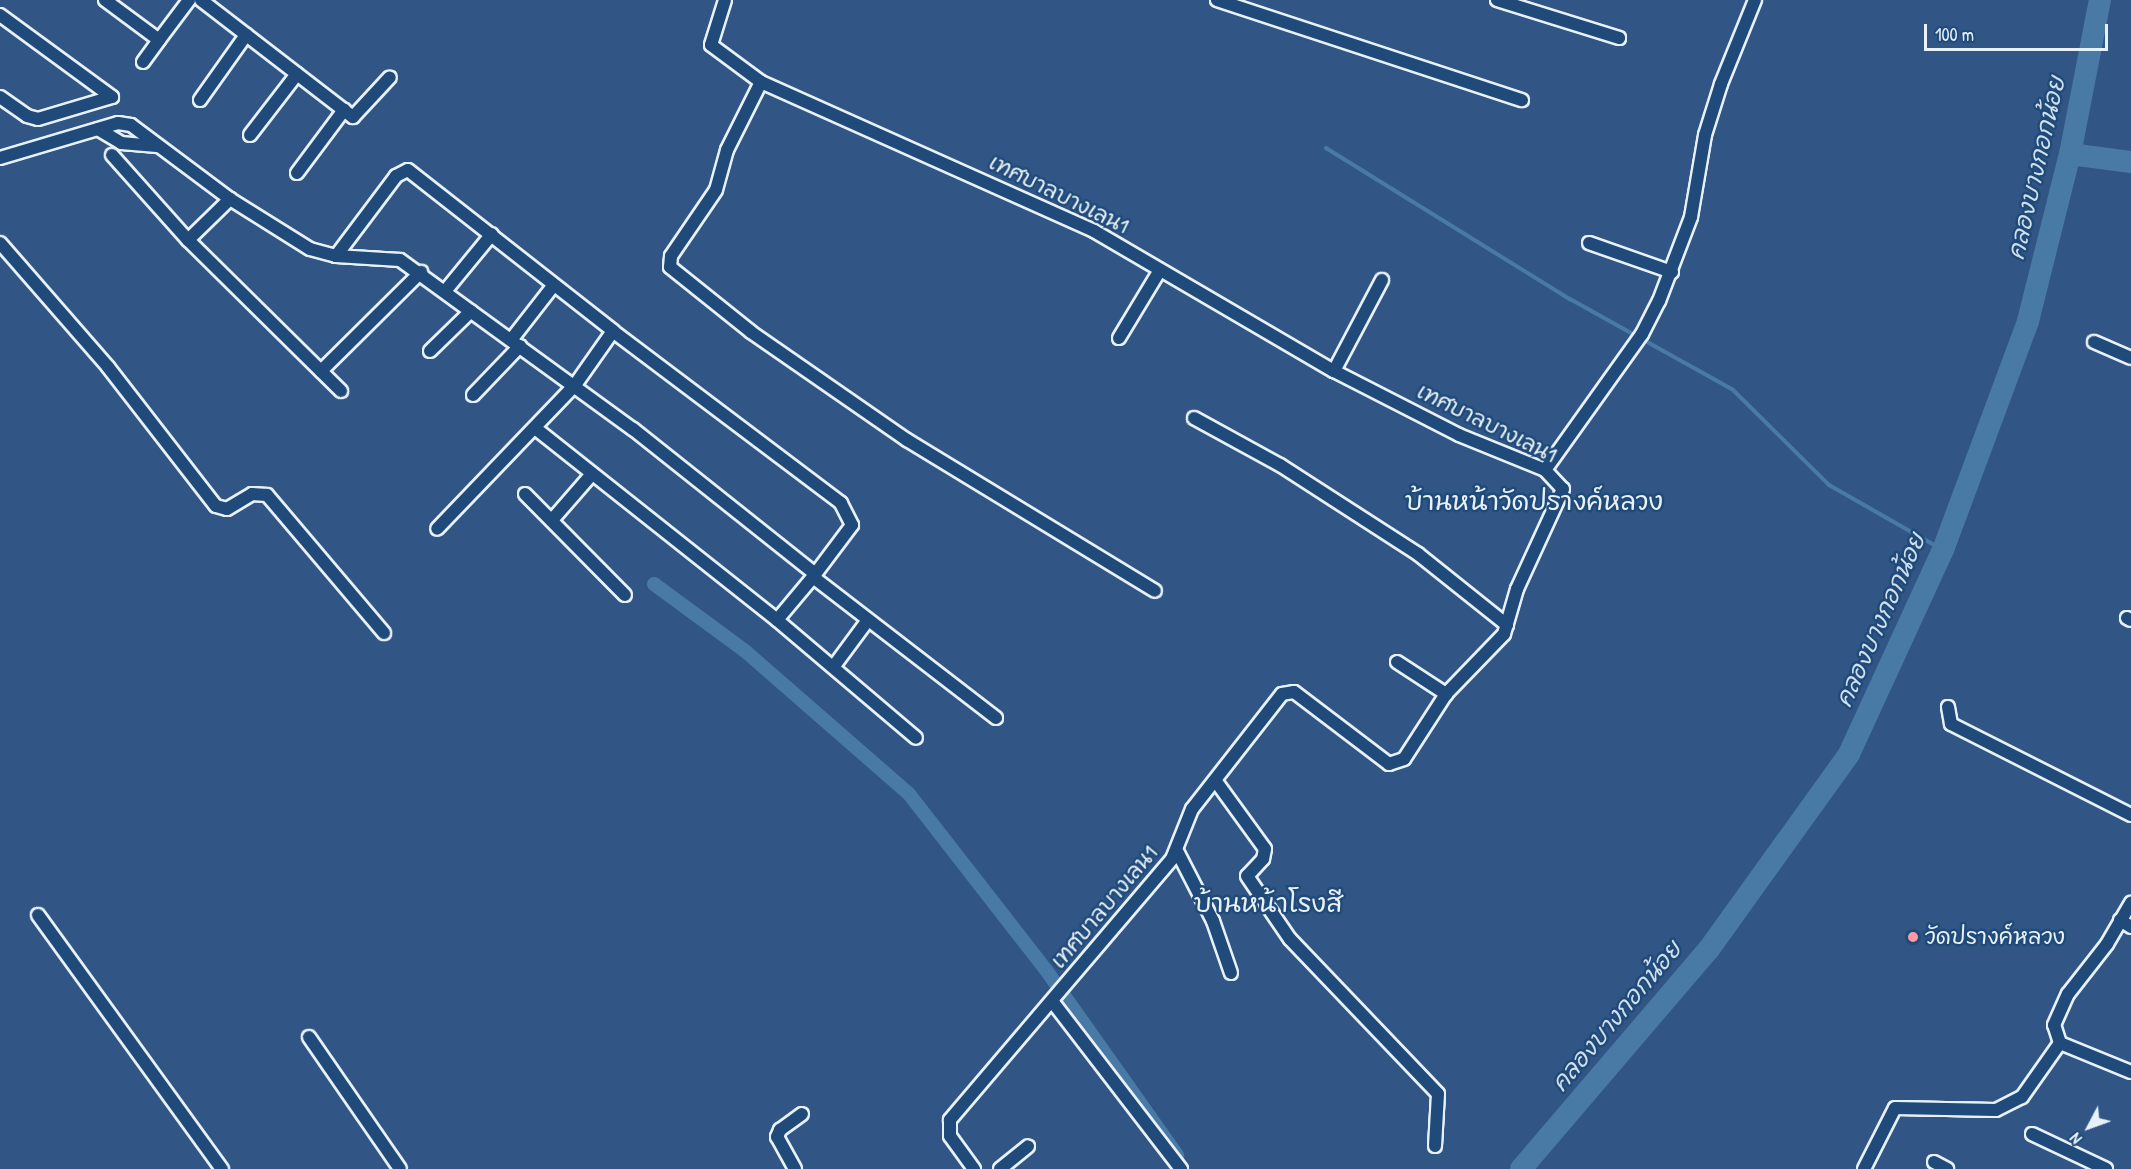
<!DOCTYPE html>
<html>
<head>
<meta charset="utf-8">
<style>
  body { margin:0 }
  #map { position:relative; width:2131px; height:1169px; overflow:hidden; background:#315686; font-family:"Patrick Hand","Playpen Sans Thai",sans-serif }
  div>[style] { position:absolute }
  .stream>* { height:4px; margin:-2px; padding:0 2px; transform-origin:2px; border-radius:2px; background:#497aa6 }
  .canal>* { height:14px; margin:-7px; padding:0 7px; transform-origin:7px; border-radius:7px; background:#497aa6 }
  .river>* { height:22px; margin:-11px; padding:0 11px; transform-origin:11px; border-radius:11px; background:#497aa6 }
  .roads { filter:drop-shadow(2px 0 #e8f1f8) drop-shadow(-2px 0 #e8f1f8) drop-shadow(0 2px #e8f1f8) drop-shadow(0 -2px #e8f1f8) }
  .minor>* { height:12px; margin:-6px; padding:0 6px; transform-origin:6px; border-radius:6px; background:#1f4a7a }
  .dots>* { width:16px; height:16px; translate:-50% -50%; box-sizing:border-box; border:3px solid #1f4a7a; border-radius:50% }
  span { translate:-50% -50%; white-space:nowrap; text-align:center; line-height:1.15; -webkit-text-stroke:5px #1f4a7a; paint-order:stroke }
  .street-label { font-size:22px; color:#e8f1f8 }
  .poi-label { font-size:22px; color:#e8f1f8 }
  .left { translate:0 -50%; text-align:left }
  .water-label { font-size:24px; color:#d0dfec; font-style:italic }
  .quarter-label { font-size:26px; color:#e8f1f8 }
  .north { position:absolute; left:2059px; top:1097px; width:60px; height:60px; -webkit-text-stroke:4px #1f4a7a; paint-order:stroke; rotate:229deg; font-size:16px; font-weight:700; line-height:24px; text-align:center; color:#e8f1f8 }
  .north::after { content:''; display:block; margin:auto; width:21px; height:27px; background:#e8f1f8; clip-path:polygon(50% 0,100% 100%,50% 72%,0 100%) }
  .scale { position:absolute; left:1924px; top:24px; width:184px; height:27px; box-sizing:border-box; border:3px solid #e8f1f8; border-top:0; padding-left:8px; font-size:18px; line-height:21px; white-space:nowrap; color:#e8f1f8; -webkit-text-stroke:4px #1f4a7a; paint-order:stroke }
</style>
</head>
<body>
<div id="map">
  <div class="stream">
    <div style="left:1326px;top:148px;width:287px;rotate:31.8deg"></div>
    <div style="left:1570px;top:299px;width:185px;rotate:29.1deg"></div>
    <div style="left:1732px;top:389px;width:136px;rotate:44.7deg"></div>
    <div style="left:1829px;top:485px;width:131px;rotate:29.7deg"></div>
  </div>
  <div class="canal">
    <div style="left:654px;top:584px;width:112px;rotate:36.3deg"></div>
    <div style="left:744px;top:650px;width:219px;rotate:41.1deg"></div>
    <div style="left:909px;top:794px;width:223px;rotate:52.1deg"></div>
    <div style="left:1046px;top:970px;width:227px;rotate:54.7deg"></div>
  </div>
  <div class="river">
    <div style="left:2070px;top:154px;width:62px;rotate:7.5deg"></div>
    <div style="left:1521px;top:1169px;width:289px;rotate:-49.5deg"></div>
    <div style="left:1709px;top:949px;width:240px;rotate:-54.3deg"></div>
    <div style="left:1849px;top:754px;width:225px;rotate:-65.3deg"></div>
    <div style="left:1943px;top:550px;width:244px;rotate:-69.6deg"></div>
    <div style="left:2028px;top:321px;width:172px;rotate:-75.9deg"></div>
    <div style="left:2070px;top:154px;width:157px;rotate:-79deg"></div>
  </div>
  <div class="roads">
    <div class="minor">
      <div style="left:105px;top:0;width:67px;rotate:36.5deg"></div>
      <div style="left:159px;top:40px;width:50px;rotate:-53.1deg"></div>
      <div style="left:201px;top:0;width:192px;rotate:37.6deg"></div>
      <div style="left:353px;top:117px;width:54px;rotate:-47.2deg"></div>
      <div style="left:725px;top:0;width:47px;rotate:107.3deg"></div>
      <div style="left:711px;top:45px;width:62px;rotate:36.5deg"></div>
      <div style="left:761px;top:82px;width:365px;rotate:24.1deg"></div>
      <div style="left:1094px;top:231px;width:278px;rotate:30.3deg"></div>
      <div style="left:1334px;top:371px;width:140px;rotate:27.1deg"></div>
      <div style="left:1459px;top:435px;width:93px;rotate:22.1deg"></div>
      <div style="left:1545px;top:470px;width:26px;rotate:47deg"></div>
      <div style="left:1563px;top:489px;width:110px;rotate:114.7deg"></div>
      <div style="left:1517px;top:589px;width:47px;rotate:106.1deg"></div>
      <div style="left:1504px;top:634px;width:83px;rotate:134deg"></div>
      <div style="left:1446px;top:694px;width:77px;rotate:122.9deg"></div>
      <div style="left:1404px;top:759px;width:16px;rotate:162deg"></div>
      <div style="left:1389px;top:764px;width:119px;rotate:-142.8deg"></div>
      <div style="left:1294px;top:692px;width:12px;rotate:171deg"></div>
      <div style="left:1282px;top:694px;width:146px;rotate:128deg"></div>
      <div style="left:1192px;top:809px;width:54px;rotate:111.8deg"></div>
      <div style="left:1172px;top:859px;width:343px;rotate:130.4deg"></div>
      <div style="left:950px;top:1120px;width:16px;rotate:90deg"></div>
      <div style="left:950px;top:1136px;width:41px;rotate:54deg"></div>
      <div style="left:1217px;top:0;width:321px;rotate:18.2deg"></div>
      <div style="left:1497px;top:0;width:128px;rotate:17.3deg"></div>
      <div style="left:0;top:15px;width:139px;rotate:36.2deg"></div>
      <div style="left:143px;top:62px;width:27px;rotate:-54deg"></div>
      <div style="left:761px;top:82px;width:76px;rotate:116.6deg"></div>
      <div style="left:727px;top:150px;width:41px;rotate:105.4deg"></div>
      <div style="left:716px;top:190px;width:80px;rotate:124.3deg"></div>
      <div style="left:671px;top:256px;width:11px;rotate:95deg"></div>
      <div style="left:670px;top:267px;width:104px;rotate:38.7deg"></div>
      <div style="left:751px;top:332px;width:190px;rotate:34.7deg"></div>
      <div style="left:907px;top:440px;width:290px;rotate:31.3deg"></div>
      <div style="left:0;top:97px;width:33px;rotate:35deg"></div>
      <div style="left:27px;top:116px;width:11px;rotate:15deg"></div>
      <div style="left:38px;top:119px;width:77px;rotate:-16.6deg"></div>
      <div style="left:200px;top:100px;width:80px;rotate:-54.7deg"></div>
      <div style="left:98px;top:129px;width:27px;rotate:31deg"></div>
      <div style="left:121px;top:143px;width:36px;rotate:5deg"></div>
      <div style="left:250px;top:135px;width:77px;rotate:-52.4deg"></div>
      <div style="left:112px;top:155px;width:114px;rotate:48.2deg"></div>
      <div style="left:188px;top:240px;width:215px;rotate:44.6deg"></div>
      <div style="left:0;top:158px;width:123px;rotate:-16.5deg"></div>
      <div style="left:118px;top:123px;width:13px;rotate:9deg"></div>
      <div style="left:131px;top:125px;width:124px;rotate:36.8deg"></div>
      <div style="left:230px;top:199px;width:94px;rotate:32deg"></div>
      <div style="left:310px;top:249px;width:27px;rotate:15deg"></div>
      <div style="left:336px;top:256px;width:64px;rotate:3.6deg"></div>
      <div style="left:400px;top:260px;width:288px;rotate:36deg"></div>
      <div style="left:633px;top:429px;width:233px;rotate:38.5deg"></div>
      <div style="left:297px;top:173px;width:79px;rotate:-53.3deg"></div>
      <div style="left:188px;top:240px;width:59px;rotate:-44.3deg"></div>
      <div style="left:0;top:243px;width:164px;rotate:48.9deg"></div>
      <div style="left:108px;top:367px;width:176px;rotate:52.2deg"></div>
      <div style="left:216px;top:506px;width:11px;rotate:15deg"></div>
      <div style="left:227px;top:509px;width:29px;rotate:-31deg"></div>
      <div style="left:252px;top:494px;width:15px;rotate:4deg"></div>
      <div style="left:267px;top:495px;width:181px;rotate:49.7deg"></div>
      <div style="left:1589px;top:243px;width:88px;rotate:19.3deg"></div>
      <div style="left:336px;top:256px;width:100px;rotate:-53.1deg"></div>
      <div style="left:396px;top:176px;width:13px;rotate:-27deg"></div>
      <div style="left:408px;top:170px;width:261px;rotate:38.1deg"></div>
      <div style="left:613px;top:331px;width:66px;rotate:125.1deg"></div>
      <div style="left:575px;top:385px;width:199px;rotate:133.8deg"></div>
      <div style="left:446px;top:290px;width:72px;rotate:-50.6deg"></div>
      <div style="left:1119px;top:338px;width:79px;rotate:-58.9deg"></div>
      <div style="left:511px;top:340px;width:68px;rotate:-52.1deg"></div>
      <div style="left:2094px;top:342px;width:40px;rotate:23.4deg"></div>
      <div style="left:430px;top:351px;width:57px;rotate:-44.3deg"></div>
      <div style="left:321px;top:371px;width:141px;rotate:-44.7deg"></div>
      <div style="left:1334px;top:371px;width:103px;rotate:-62.2deg"></div>
      <div style="left:473px;top:395px;width:68px;rotate:-46.2deg"></div>
      <div style="left:1194px;top:418px;width:98px;rotate:28.7deg"></div>
      <div style="left:1280px;top:465px;width:164px;rotate:32.8deg"></div>
      <div style="left:1418px;top:554px;width:114px;rotate:38.6deg"></div>
      <div style="left:535px;top:428px;width:309px;rotate:38.4deg"></div>
      <div style="left:777px;top:620px;width:56px;rotate:-50.1deg"></div>
      <div style="left:813px;top:577px;width:65px;rotate:-53.1deg"></div>
      <div style="left:852px;top:525px;width:25px;rotate:-117deg"></div>
      <div style="left:841px;top:503px;width:286px;rotate:-143deg"></div>
      <div style="left:1545px;top:470px;width:167px;rotate:-54.5deg"></div>
      <div style="left:1642px;top:334px;width:37px;rotate:-63deg"></div>
      <div style="left:1659px;top:301px;width:90px;rotate:-69.1deg"></div>
      <div style="left:1691px;top:217px;width:83px;rotate:-80.3deg"></div>
      <div style="left:1705px;top:135px;width:53px;rotate:-72.6deg"></div>
      <div style="left:1721px;top:84px;width:91px;rotate:-68deg"></div>
      <div style="left:525px;top:494px;width:142px;rotate:45.3deg"></div>
      <div style="left:552px;top:520px;width:61px;rotate:-49deg"></div>
      <div style="left:813px;top:577px;width:231px;rotate:37.6deg"></div>
      <div style="left:2127px;top:618px;width:4px;rotate:27deg"></div>
      <div style="left:777px;top:620px;width:182px;rotate:40.3deg"></div>
      <div style="left:1397px;top:662px;width:59px;rotate:33.1deg"></div>
      <div style="left:834px;top:666px;width:57px;rotate:-53.5deg"></div>
      <div style="left:1948px;top:707px;width:17px;rotate:80deg"></div>
      <div style="left:1951px;top:724px;width:202px;rotate:26.8deg"></div>
      <div style="left:1215px;top:780px;width:85px;rotate:54.1deg"></div>
      <div style="left:1265px;top:849px;width:10px;rotate:101deg"></div>
      <div style="left:1263px;top:859px;width:23px;rotate:133deg"></div>
      <div style="left:1247px;top:876px;width:76px;rotate:55.7deg"></div>
      <div style="left:1290px;top:939px;width:214px;rotate:46.3deg"></div>
      <div style="left:1438px;top:1094px;width:52px;rotate:93.3deg"></div>
      <div style="left:1177px;top:851px;width:79px;rotate:62.8deg"></div>
      <div style="left:1213px;top:921px;width:55px;rotate:70.9deg"></div>
      <div style="left:38px;top:915px;width:314px;rotate:54.1deg"></div>
      <div style="left:2120px;top:920px;width:13px;rotate:32deg"></div>
      <div style="left:1052px;top:1001px;width:212px;rotate:52.5deg"></div>
      <div style="left:309px;top:1037px;width:160px;rotate:55.4deg"></div>
      <div style="left:2060px;top:1043px;width:19px;rotate:-108deg"></div>
      <div style="left:2054px;top:1025px;width:34px;rotate:-66deg"></div>
      <div style="left:2068px;top:994px;width:63px;rotate:-52deg"></div>
      <div style="left:2107px;top:944px;width:48px;rotate:-59.7deg"></div>
      <div style="left:2060px;top:1043px;width:77px;rotate:22.2deg"></div>
      <div style="left:2032px;top:1134px;width:82px;rotate:25.3deg"></div>
      <div style="left:1934px;top:1162px;width:15px;rotate:28deg"></div>
      <div style="left:795px;top:1169px;width:37px;rotate:-119deg"></div>
      <div style="left:777px;top:1137px;width:8px;rotate:-67deg"></div>
      <div style="left:780px;top:1130px;width:27px;rotate:-36deg"></div>
      <div style="left:1000px;top:1169px;width:36px;rotate:-39deg"></div>
      <div style="left:1864px;top:1169px;width:68px;rotate:-63.1deg"></div>
      <div style="left:1895px;top:1108px;width:101px;rotate:1.1deg"></div>
      <div style="left:1996px;top:1110px;width:29px;rotate:-27deg"></div>
      <div style="left:2022px;top:1097px;width:66px;rotate:-54.9deg"></div>
    </div>
  </div>
  <div class="dots">
    <div style="left:1913px;top:937px;background:#ff9aa2"></div>
  </div>
  <div class="street-label">
    <span style="left:1059px;top:194px;rotate:26deg">เทศบาลบางเลน1</span>
    <span style="left:1487px;top:423px;rotate:26deg">เทศบาลบางเลน1</span>
    <span style="left:1104px;top:907px;rotate:-50deg">เทศบาลบางเลน1</span>
  </div>
  <div class="poi-label">
    <span class="left" style="left:1925px;top:937px">วัดปรางค์หลวง</span>
  </div>
  <div class="water-label">
    <span style="left:2036px;top:168px;rotate:-77deg">คลองบางกอกน้อย</span>
    <span style="left:1880px;top:620px;rotate:-66deg">คลองบางกอกน้อย</span>
    <span style="left:1616px;top:1016px;rotate:-50deg">คลองบางกอกน้อย</span>
  </div>
  <div class="quarter-label">
    <span style="left:1534px;top:501px">บ้านหน้าวัดปรางค์หลวง</span>
    <span style="left:1268px;top:903px">บ้านหน้าโรงสี</span>
  </div>
  <div class="north">N</div>
  <div class="scale">100 m</div>
</div>
</body>
</html>
